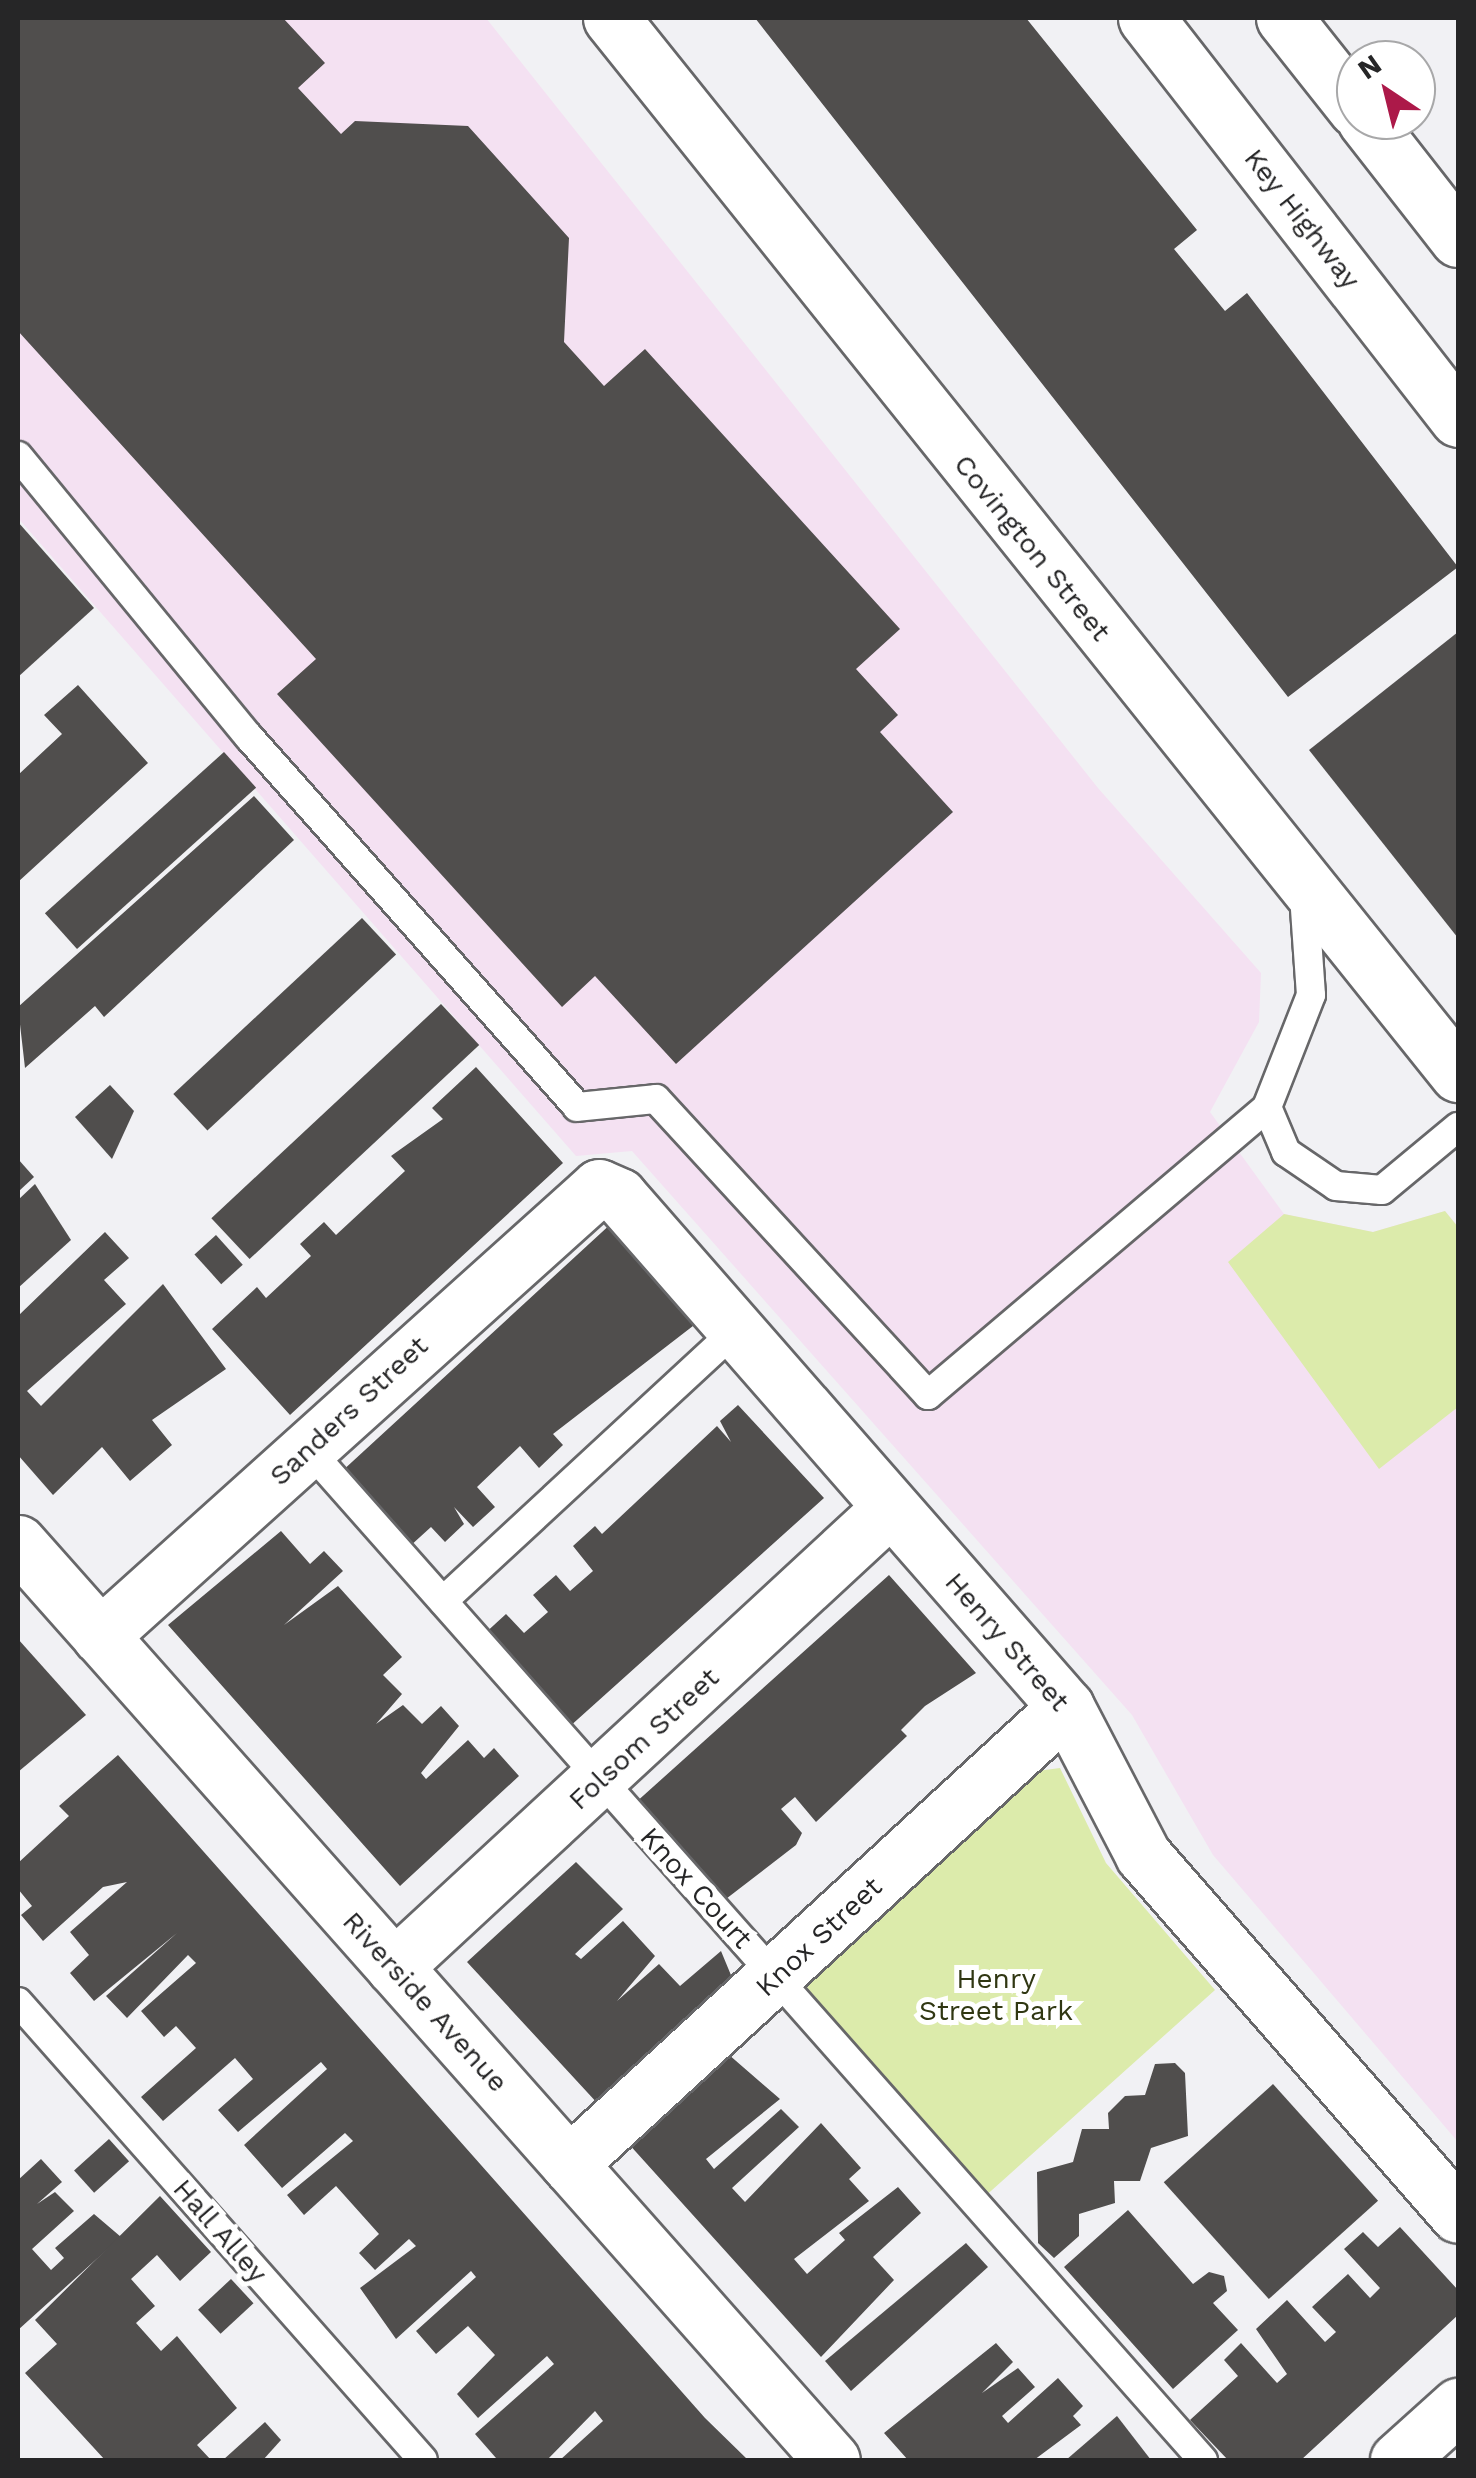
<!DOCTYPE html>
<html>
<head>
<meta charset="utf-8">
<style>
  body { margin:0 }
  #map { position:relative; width:1476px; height:2478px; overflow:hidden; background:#f1f1f4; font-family:"Work Sans",sans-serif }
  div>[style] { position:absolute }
  .education>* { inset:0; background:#f4e1f2 }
  .green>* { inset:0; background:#dcebab }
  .building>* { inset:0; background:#504e4d; transform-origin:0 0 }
  .roads { filter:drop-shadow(2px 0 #676769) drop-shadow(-2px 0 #676769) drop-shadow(0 2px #676769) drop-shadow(0 -2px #676769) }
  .service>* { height:28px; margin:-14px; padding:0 14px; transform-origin:14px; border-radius:14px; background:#fff }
  .minor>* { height:55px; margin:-27.5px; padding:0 27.5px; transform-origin:27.5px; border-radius:27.5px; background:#fff }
  .primary>* { height:55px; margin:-27.5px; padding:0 27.5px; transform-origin:27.5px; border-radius:27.5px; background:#fff }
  span { translate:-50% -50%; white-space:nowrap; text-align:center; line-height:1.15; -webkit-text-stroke:10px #fff; paint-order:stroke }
  .street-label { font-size:28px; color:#262627 }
  .park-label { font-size:28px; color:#303712 }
  .frame { position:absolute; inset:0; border:20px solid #262627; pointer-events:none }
  .north { position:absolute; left:1336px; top:40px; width:100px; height:100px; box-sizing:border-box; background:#fff; border:2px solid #a8a8a9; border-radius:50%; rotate:325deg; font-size:28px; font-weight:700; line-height:40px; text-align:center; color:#262627 }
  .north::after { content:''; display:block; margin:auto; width:35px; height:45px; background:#ac1949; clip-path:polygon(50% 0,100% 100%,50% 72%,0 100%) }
</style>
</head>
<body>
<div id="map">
  <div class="education">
    <div style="clip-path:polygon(18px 18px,486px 18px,1098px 788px,1261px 973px,1259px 1022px,1210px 1112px,1284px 1214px,1373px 1232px,1445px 1211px,1458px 1227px,1458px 2142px,1213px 1855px,1132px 1715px,632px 1151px,576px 1156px,18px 518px)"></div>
  </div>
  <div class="green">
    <div style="clip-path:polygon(1445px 1211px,1458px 1227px,1458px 1407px,1379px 1469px,1228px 1262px,1284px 1214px,1373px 1232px)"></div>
    <div style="clip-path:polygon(1060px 1768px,1106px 1863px,1215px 1990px,982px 2199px,794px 1988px,1030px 1772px)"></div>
  </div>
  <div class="building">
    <div style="clip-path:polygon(18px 18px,283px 18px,325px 63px,298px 88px,341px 134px,355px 121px,468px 126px,569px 238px,564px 342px,604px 386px,645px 349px,900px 629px,856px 669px,898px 715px,880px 732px,953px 812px,676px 1064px,595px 976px,562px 1007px,277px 694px,316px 659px,18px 331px)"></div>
    <div style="clip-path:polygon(755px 18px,1026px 18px,1197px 230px,1174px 249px,1225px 311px,1247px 293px,1458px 567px,1288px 697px)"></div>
    <div style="clip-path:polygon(18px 522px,94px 608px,18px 677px)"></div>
    <div style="clip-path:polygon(1458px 632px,1458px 938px,1309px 750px)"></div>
    <div style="clip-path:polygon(78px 685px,148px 763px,18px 882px,18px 775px,62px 734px,44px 715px)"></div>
    <div style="left:224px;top:752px;width:48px;height:241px;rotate:48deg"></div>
    <div style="clip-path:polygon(254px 796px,294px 840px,104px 1017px,95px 1006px,25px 1068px,18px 1007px)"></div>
    <div style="left:362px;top:918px;width:50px;height:258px;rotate:47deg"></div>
    <div style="left:441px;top:1004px;width:56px;height:314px;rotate:47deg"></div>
    <div style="clip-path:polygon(476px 1067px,563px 1163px,290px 1415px,212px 1329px,257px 1287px,266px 1298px,311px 1256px,300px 1244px,324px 1222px,336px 1235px,405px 1171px,391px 1156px,443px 1119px,432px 1108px)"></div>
    <div style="clip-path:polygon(110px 1085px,134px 1111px,112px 1159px,75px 1117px)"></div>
    <div style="clip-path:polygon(18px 1159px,34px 1177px,18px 1192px)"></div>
    <div style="clip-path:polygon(35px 1184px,71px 1240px,18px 1288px,18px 1200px)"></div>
    <div style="clip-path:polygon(614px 1221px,702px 1319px,553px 1434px,563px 1445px,539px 1468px,520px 1446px,477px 1487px,495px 1507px,473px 1527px,454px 1507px,464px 1524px,445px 1542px,431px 1527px,409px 1547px,340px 1473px)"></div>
    <div style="clip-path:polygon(105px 1232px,129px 1258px,104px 1280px,126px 1304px,27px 1391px,41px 1406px,163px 1284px,226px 1369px,152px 1420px,172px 1445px,130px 1481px,102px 1447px,53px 1495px,18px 1455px,18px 1316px)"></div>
    <div style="left:216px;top:1235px;width:40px;height:29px;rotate:48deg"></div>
    <div style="clip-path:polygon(738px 1405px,824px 1498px,568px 1728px,482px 1636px,506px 1614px,524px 1633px,548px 1612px,533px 1595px,556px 1575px,570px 1591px,593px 1571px,573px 1546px,595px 1526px,602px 1534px,717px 1426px,731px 1442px,720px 1421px)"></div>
    <div style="clip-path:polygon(281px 1531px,310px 1564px,324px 1551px,343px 1571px,284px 1625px,338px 1586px,402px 1657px,383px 1675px,402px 1694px,376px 1724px,403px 1705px,422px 1724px,441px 1706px,459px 1726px,421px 1773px,426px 1779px,468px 1740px,484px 1758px,494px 1748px,519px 1776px,400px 1886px,168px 1625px)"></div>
    <div style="clip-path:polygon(889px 1575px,976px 1673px,925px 1706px,901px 1730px,907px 1736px,816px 1822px,795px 1797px,781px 1809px,802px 1833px,796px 1845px,722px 1902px,634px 1804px)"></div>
    <div style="clip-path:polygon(18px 1639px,86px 1715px,18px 1772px)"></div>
    <div style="clip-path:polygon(118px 1755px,705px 2418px,748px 2460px,560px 2460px,603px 2421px,595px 2411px,547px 2460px,496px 2458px,475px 2434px,554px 2364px,547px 2356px,478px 2418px,457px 2394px,495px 2355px,468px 2326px,436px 2354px,416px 2331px,476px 2277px,471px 2271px,396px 2339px,360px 2288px,416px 2246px,409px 2239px,375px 2270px,359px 2253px,379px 2234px,336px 2186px,304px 2215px,287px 2195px,353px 2141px,345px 2133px,282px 2188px,244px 2145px,327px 2069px,321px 2062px,238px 2132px,218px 2110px,253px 2079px,235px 2058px,163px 2121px,141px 2097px,196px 2048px,176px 2026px,164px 2037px,141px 2011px,196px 1963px,188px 1955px,127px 2018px,106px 1996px,177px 1933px,94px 2001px,70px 1973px,89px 1955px,70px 1932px,127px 1882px,103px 1887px,43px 1941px,21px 1915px,32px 1906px,18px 1889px,18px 1863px,69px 1816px,59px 1806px)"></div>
    <div style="clip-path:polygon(576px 1862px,623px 1909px,575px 1954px,581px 1959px,623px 1921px,655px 1956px,617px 2001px,659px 1964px,680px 1986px,721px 1951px,733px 1980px,599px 2105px,467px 1962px)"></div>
    <div style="clip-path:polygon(728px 2054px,780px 2099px,706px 2159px,714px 2169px,781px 2109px,799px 2127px,732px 2188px,745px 2202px,821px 2123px,861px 2168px,849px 2179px,869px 2201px,794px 2259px,807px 2274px,845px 2240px,839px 2233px,898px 2187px,921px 2213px,873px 2257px,894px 2280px,821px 2357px,627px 2142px)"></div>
    <div style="clip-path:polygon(1175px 2063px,1185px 2073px,1188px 2136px,1151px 2148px,1140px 2181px,1114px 2181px,1115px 2203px,1079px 2214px,1079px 2236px,1054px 2258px,1038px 2243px,1037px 2172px,1073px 2162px,1082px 2129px,1109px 2129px,1108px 2113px,1125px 2096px,1145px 2095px,1155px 2064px)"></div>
    <div style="left:1273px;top:2084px;width:157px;height:147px;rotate:48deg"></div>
    <div style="left:109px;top:2139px;width:30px;height:47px;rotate:48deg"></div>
    <div style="clip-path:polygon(41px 2159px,62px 2182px,37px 2204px,55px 2192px,74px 2211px,32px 2249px,51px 2270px,64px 2258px,55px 2248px,94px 2214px,121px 2237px,18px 2330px,18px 2180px)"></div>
    <div style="clip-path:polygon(160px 2196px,211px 2252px,180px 2281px,157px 2255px,131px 2279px,155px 2306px,136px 2323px,161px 2351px,177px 2336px,237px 2408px,197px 2445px,211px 2460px,105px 2460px,25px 2373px,57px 2344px,35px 2320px)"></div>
    <div style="clip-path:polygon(1128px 2210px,1193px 2284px,1209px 2272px,1224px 2276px,1227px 2291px,1213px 2303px,1238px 2330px,1173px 2389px,1064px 2267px)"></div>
    <div style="clip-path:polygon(1400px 2227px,1458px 2290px,1458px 2315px,1301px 2460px,1228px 2460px,1190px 2420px,1238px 2376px,1224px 2360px,1241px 2343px,1277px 2383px,1287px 2374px,1256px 2329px,1287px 2300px,1325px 2342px,1336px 2332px,1312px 2307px,1348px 2274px,1370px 2298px,1380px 2288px,1344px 2249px,1363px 2232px,1378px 2247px)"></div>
    <div style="clip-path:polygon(966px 2243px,988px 2267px,851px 2391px,825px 2361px)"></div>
    <div style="left:231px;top:2279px;width:33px;height:45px;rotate:47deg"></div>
    <div style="clip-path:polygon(996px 2343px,1013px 2362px,982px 2393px,1018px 2368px,1035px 2387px,1002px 2416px,1008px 2423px,1058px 2378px,1083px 2406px,1073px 2416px,1081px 2425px,1034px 2460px,908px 2460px,884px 2433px)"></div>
    <div style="clip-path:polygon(1117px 2416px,1151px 2460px,1066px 2460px)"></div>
    <div style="clip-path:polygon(265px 2422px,281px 2440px,263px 2460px,223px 2460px)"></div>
  </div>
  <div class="roads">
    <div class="service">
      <div style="left:18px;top:456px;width:364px;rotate:50.6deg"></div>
      <div style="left:249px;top:737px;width:494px;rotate:48.4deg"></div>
      <div style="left:577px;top:1107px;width:79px;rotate:-5.8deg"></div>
      <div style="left:656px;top:1099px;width:402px;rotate:47.4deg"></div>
      <div style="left:928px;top:1395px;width:445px;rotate:-40.3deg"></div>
      <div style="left:1304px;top:895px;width:100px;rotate:86deg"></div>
      <div style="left:1311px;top:995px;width:120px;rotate:111.4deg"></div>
      <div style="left:1267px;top:1107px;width:49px;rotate:67.1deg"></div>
      <div style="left:1286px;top:1152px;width:60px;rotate:34.2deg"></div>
      <div style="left:1336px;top:1186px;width:46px;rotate:5deg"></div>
      <div style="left:1382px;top:1190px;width:99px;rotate:-39.7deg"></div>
      <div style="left:309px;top:1450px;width:1349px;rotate:48.49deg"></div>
      <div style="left:443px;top:1601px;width:399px;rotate:-42.8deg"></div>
      <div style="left:18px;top:2002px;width:611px;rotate:48.51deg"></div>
    </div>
    <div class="minor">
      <div style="left:611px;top:18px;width:1354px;rotate:51.27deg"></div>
      <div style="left:18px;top:1543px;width:1226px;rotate:48.41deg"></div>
      <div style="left:100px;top:1636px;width:671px;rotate:-41.98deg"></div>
      <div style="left:599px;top:1187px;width:22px;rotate:24deg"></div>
      <div style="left:619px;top:1196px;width:679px;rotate:48.82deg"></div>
      <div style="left:1066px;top:1707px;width:167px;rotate:62.5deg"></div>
      <div style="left:1143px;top:1855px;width:478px;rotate:48.8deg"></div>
      <div style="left:394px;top:1967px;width:676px;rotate:-42.78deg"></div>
      <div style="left:569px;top:2164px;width:675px;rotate:-42.6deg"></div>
      <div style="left:1398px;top:2460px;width:81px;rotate:-42deg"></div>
    </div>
    <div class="primary">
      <div style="left:1146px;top:18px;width:508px;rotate:52.12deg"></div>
      <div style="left:1284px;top:18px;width:116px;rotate:51.6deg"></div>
      <div style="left:1365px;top:120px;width:151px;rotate:52deg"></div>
    </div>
  </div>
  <div class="street-label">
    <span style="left:1302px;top:219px;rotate:52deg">Key Highway</span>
    <span style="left:1032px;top:548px;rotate:51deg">Covington Street</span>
    <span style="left:349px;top:1411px;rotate:-43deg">Sanders Street</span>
    <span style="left:1007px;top:1642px;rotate:49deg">Henry Street</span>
    <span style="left:644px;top:1739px;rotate:-43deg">Folsom Street</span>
    <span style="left:696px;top:1888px;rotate:48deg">Knox Court</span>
    <span style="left:819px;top:1937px;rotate:-43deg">Knox Street</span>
    <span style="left:425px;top:2002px;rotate:48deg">Riverside Avenue</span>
    <span style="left:220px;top:2231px;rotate:49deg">Hall Alley</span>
  </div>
  <div class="park-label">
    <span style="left:996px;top:1995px">Henry<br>Street Park</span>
  </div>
  <div class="frame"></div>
  <div class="north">N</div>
</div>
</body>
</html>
